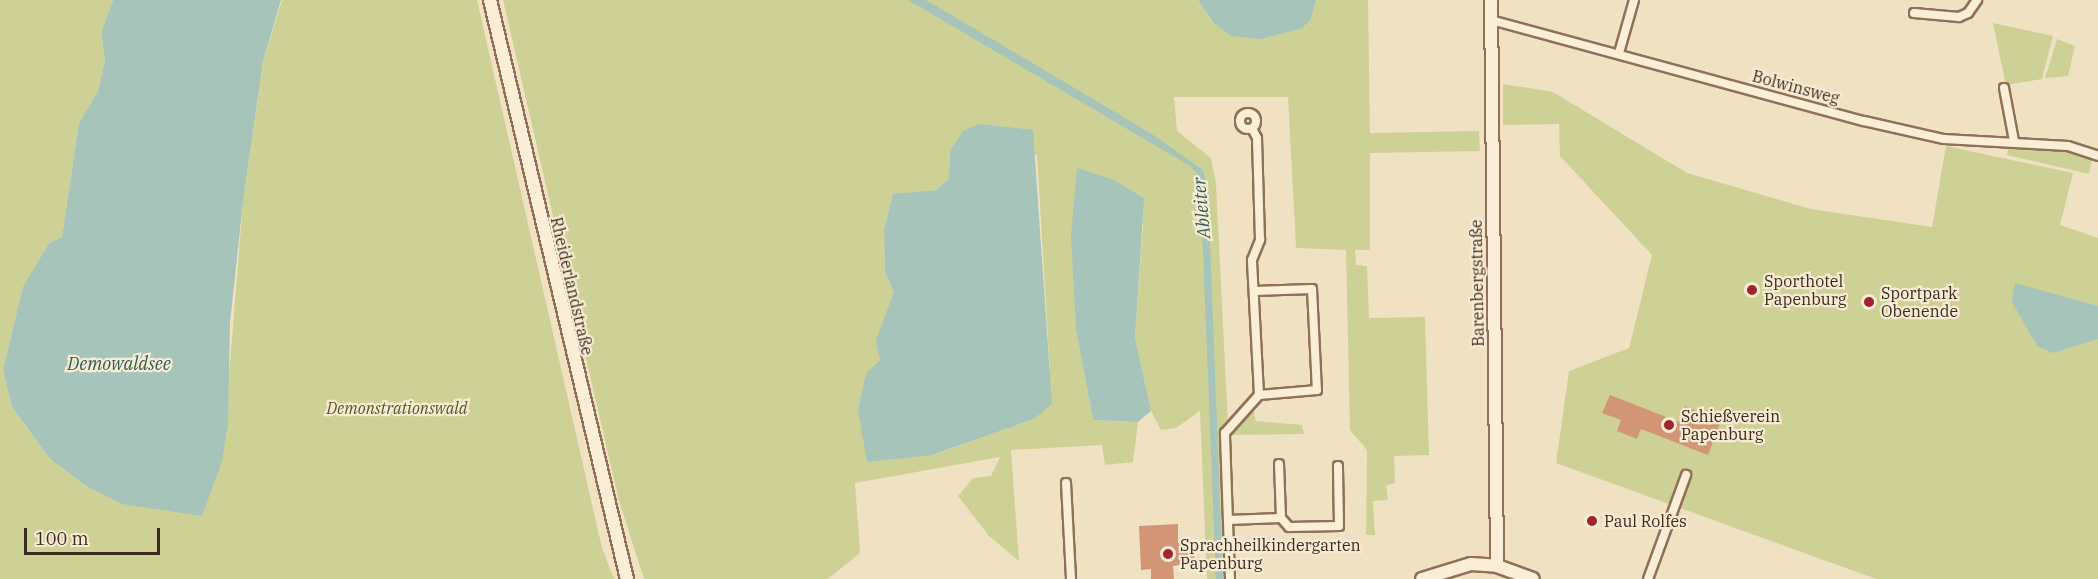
<!DOCTYPE html>
<html>
<head>
<meta charset="utf-8">
<style>
  body { margin:0 }
  #map { position:relative; width:2098px; height:579px; overflow:hidden; background:#f1e1c3; font-family:"IBM Plex Serif",serif }
  div>[style] { position:absolute }
  .green>* { inset:0; background:#ced196 }
  .water>* { inset:0; background:#a6c4b9 }
  .building>* { inset:0; background:#d29676 }
  .roads { filter:drop-shadow(2px 0 #8e7158) drop-shadow(-2px 0 #8e7158) drop-shadow(0 2px #8e7158) drop-shadow(0 -2px #8e7158) }
  .street>* { height:8px; margin:-4px; padding:0 4px; transform-origin:4px; border-radius:4px; background:#fbeed7 }
  .street>.ring { margin:-4px; padding:0; box-sizing:content-box; background:none; border:8px solid #fbeed7; border-radius:50% }
  .secondary>* { height:12px; margin:-6px; padding:0 6px; transform-origin:6px; border-radius:6px; background:#fbeed7 }
  .dots>* { width:16px; height:16px; translate:-50% -50%; box-sizing:border-box; border:3px solid #f8ebd4; border-radius:50% }
  span { translate:-50% -50%; white-space:nowrap; text-align:center; line-height:1.15; -webkit-text-stroke:4.5px #f8ebd4; paint-order:stroke }
  .street-label { font-size:16px; color:#3c2a1d }
  .poi-label { font-size:16px; color:#3c2a1d }
  .left { translate:0 -50%; text-align:left }
  .park-label { font-size:16px; color:#505a22; font-style:italic }
  .water-label { font-size:18px; color:#2c5d57; font-style:italic }
  .scale { position:absolute; left:24px; top:528px; width:136px; height:27px; box-sizing:border-box; border:3px solid #3c2a1d; border-top:0; padding-left:8px; font-size:18px; line-height:21px; white-space:nowrap; color:#3c2a1d; -webkit-text-stroke:4px #f8ebd4; paint-order:stroke }
</style>
</head>
<body>
<div id="map">
  <div class="green">
    <div style="clip-path:polygon(0 0,113px 0,101px 33px,105px 60px,98px 91px,79px 123px,62px 237px,49px 243px,23px 288px,3px 370px,12px 407px,50px 459px,88px 487px,222px 461px,243px 202px,263px 63px,282px 0,477px 0,602px 548px,614px 579px,0 579px)"></div>
    <div style="clip-path:polygon(evenodd,503px 0,1198px 0,1213px 22px,1261px 39px,1301px 29px,1310px 21px,1316px 0,1368px 0,1370px 133px,1479px 131px,1480px 151px,1370px 153px,1370px 250px,1355px 250px,1356px 265px,1367px 266px,1369px 318px,1425px 317px,1429px 455px,1394px 456px,1395px 483px,1386px 485px,1388px 500px,1373px 501px,1375px 535px,1366px 535px,1367px 450px,1350px 430px,1346px 250px,1296px 248px,1288px 97px,1174px 97px,1177px 131px,1211px 158px,1216px 184px,1228px 425px,1228px 579px,1207px 579px,1200px 411px,1176px 428px,1161px 430px,1151px 411px,1135px 338px,1143px 222px,1076px 329px,1093px 420px,1138px 422px,1133px 462px,1105px 465px,1102px 445px,1011px 450px,1019px 561px,989px 536px,958px 496px,973px 478px,991px 476px,1000px 457px,855px 483px,860px 553px,828px 579px,644px 579px,619px 501px,503px 0,950px 151px,1037px 155px,1050px 373px,1034px 419px,933px 455px,880px 361px,877px 340px,894px 292px,885px 273px,884px 230px,893px 195px,936px 190px,949px 179px,950px 151px)"></div>
    <div style="clip-path:polygon(1993px 23px,2053px 36px,2042px 79px,2006px 85px)"></div>
    <div style="clip-path:polygon(2057px 39px,2075px 46px,2068px 76px,2045px 78px)"></div>
    <div style="clip-path:polygon(1503px 84px,1553px 92px,1687px 173px,1811px 209px,1932px 227px,1946px 146px,2073px 173px,2060px 225px,2098px 238px,2098px 579px,1876px 579px,1556px 463px,1569px 371px,1629px 348px,1652px 255px,1560px 156px,1559px 124px,1503px 125px)"></div>
    <div style="clip-path:polygon(2056px 147px,2092px 159px,2089px 174px,2007px 155px,2008px 148px)"></div>
    <div style="clip-path:polygon(1253px 408px,1256px 421px,1302px 425px,1304px 434px,1230px 435px)"></div>
  </div>
  <div class="water">
    <div style="clip-path:polygon(113px 0,281px 0,263px 62px,243px 202px,230px 323px,228px 424px,222px 461px,202px 516px,122px 504px,88px 487px,50px 459px,12px 407px,3px 370px,23px 287px,49px 243px,62px 237px,79px 123px,98px 91px,105px 60px,101px 33px)"></div>
    <div style="clip-path:polygon(908px 0,926px 0,1152px 134px,1203px 170px,1208px 191px,1223px 579px,1216px 579px,1200px 177px,1190px 166px)"></div>
    <div style="clip-path:polygon(1198px 0,1316px 0,1310px 21px,1301px 29px,1261px 39px,1231px 36px,1213px 22px)"></div>
    <div style="clip-path:polygon(979px 124px,1033px 130px,1052px 404px,1034px 419px,932px 455px,867px 462px,858px 410px,866px 373px,880px 361px,876px 340px,894px 292px,885px 273px,884px 230px,893px 194px,936px 190px,949px 179px,950px 151px,963px 131px)"></div>
    <div style="clip-path:polygon(1077px 168px,1114px 180px,1144px 198px,1135px 338px,1151px 411px,1138px 422px,1093px 420px,1076px 329px,1071px 236px)"></div>
    <div style="clip-path:polygon(2015px 283px,2098px 306px,2098px 339px,2053px 353px,2037px 346px,2012px 302px)"></div>
  </div>
  <div class="building">
    <div style="clip-path:polygon(1610px 395px,1679px 422px,1685px 406px,1721px 421px,1708px 455px,1641px 429px,1637px 439px,1617px 431px,1621px 420px,1602px 413px)"></div>
    <div style="clip-path:polygon(1178px 524px,1178px 543px,1194px 546px,1195px 562px,1173px 566px,1174px 579px,1151px 579px,1151px 569px,1141px 570px,1139px 526px)"></div>
  </div>
  <div class="roads">
    <div class="street">
      <div style="left:1914px;top:13px;width:45px;rotate:5.1deg"></div>
      <div style="left:1959px;top:17px;width:10px;rotate:-24deg"></div>
      <div style="left:1968px;top:13px;width:16px;rotate:-55deg"></div>
      <div style="left:1491px;top:20px;width:386px;rotate:15.2deg"></div>
      <div style="left:1864px;top:121px;width:82px;rotate:12.7deg"></div>
      <div style="left:1944px;top:139px;width:124px;rotate:3.2deg"></div>
      <div style="left:2068px;top:146px;width:32px;rotate:18deg"></div>
      <div style="left:1619px;top:53px;width:55px;rotate:-74.2deg"></div>
      <div style="left:2004px;top:88px;width:54px;rotate:79.3deg"></div>
      <div class="ring" style="left:1240px;top:113px;width:8px;height:8px"></div>
      <div style="left:1254px;top:291px;width:58px;rotate:-2deg"></div>
      <div style="left:1312px;top:289px;width:101px;rotate:87.2deg"></div>
      <div style="left:1317px;top:390px;width:58px;rotate:175.1deg"></div>
      <div style="left:1066px;top:483px;width:96px;rotate:87deg"></div>
      <div style="left:1281px;top:518px;width:12px;rotate:48deg"></div>
      <div style="left:1289px;top:527px;width:50px;rotate:-1.1deg"></div>
      <div style="left:1339px;top:526px;width:60px;rotate:-91deg"></div>
      <div style="left:1228px;top:520px;width:53px;rotate:-2.2deg"></div>
      <div style="left:1281px;top:518px;width:54px;rotate:-92.1deg"></div>
      <div style="left:1230px;top:579px;width:146px;rotate:-92deg"></div>
      <div style="left:1225px;top:433px;width:51px;rotate:-48.2deg"></div>
      <div style="left:1259px;top:395px;width:135px;rotate:-93deg"></div>
      <div style="left:1252px;top:260px;width:22px;rotate:-68deg"></div>
      <div style="left:1260px;top:240px;width:102px;rotate:-91.7deg"></div>
      <div style="left:1257px;top:138px;width:11px;rotate:-117deg"></div>
      <div style="left:1648px;top:579px;width:111px;rotate:-69.9deg"></div>
    </div>
    <div class="secondary">
      <div style="left:490px;top:0;width:595px;rotate:76.69deg"></div>
      <div style="left:1491px;top:0;width:566px;rotate:89.39deg"></div>
      <div style="left:1422px;top:579px;width:51px;rotate:-17deg"></div>
      <div style="left:1471px;top:564px;width:26px;rotate:4deg"></div>
      <div style="left:1497px;top:566px;width:38px;rotate:20deg"></div>
    </div>
  </div>
  <div class="dots">
    <div style="left:1752px;top:290px;background:#a1232d"></div>
    <div style="left:1869px;top:302px;background:#a1232d"></div>
    <div style="left:1669px;top:425px;background:#a1232d"></div>
    <div style="left:1592px;top:521px;background:#a1232d"></div>
    <div style="left:1168px;top:554px;background:#a1232d"></div>
  </div>
  <div class="street-label">
    <span style="left:1796px;top:87px;rotate:15deg">Bolwinsweg</span>
    <span style="left:1477px;top:283px;rotate:-91deg">Barenbergstraße</span>
    <span style="left:572px;top:286px;rotate:77deg">Rheiderlandstraße</span>
  </div>
  <div class="poi-label">
    <span class="left" style="left:1764px;top:290px">Sporthotel<br>Papenburg</span>
    <span class="left" style="left:1881px;top:302px">Sportpark<br>Obenende</span>
    <span class="left" style="left:1681px;top:425px">Schießverein<br>Papenburg</span>
    <span class="left" style="left:1604px;top:521px">Paul Rolfes</span>
    <span class="left" style="left:1180px;top:554px">Sprachheilkindergarten<br>Papenburg</span>
  </div>
  <div class="park-label">
    <span style="left:397px;top:408px">Demonstrationswald</span>
  </div>
  <div class="water-label">
    <span style="left:1202px;top:208px;rotate:-95deg">Ableiter</span>
    <span style="left:119px;top:364px">Demowaldsee</span>
  </div>
  <div class="scale">100 m</div>
</div>
</body>
</html>
